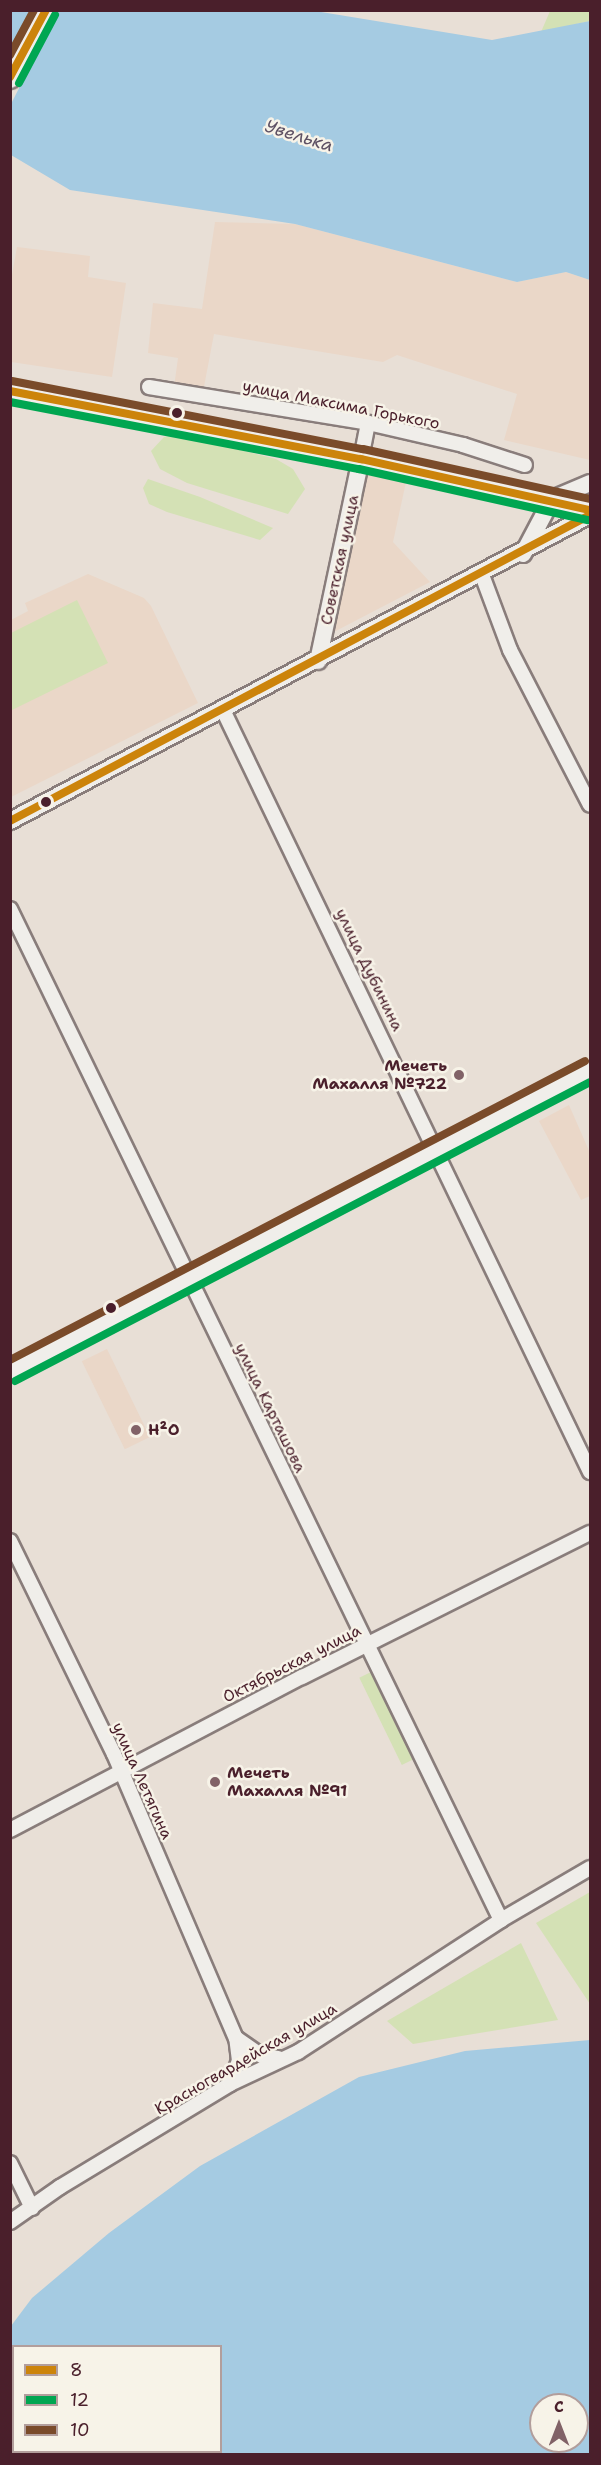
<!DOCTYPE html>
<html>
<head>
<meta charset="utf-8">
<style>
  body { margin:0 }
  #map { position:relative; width:601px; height:2465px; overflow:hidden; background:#e8dfd6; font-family:"Shantell Sans",sans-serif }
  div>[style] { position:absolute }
  .built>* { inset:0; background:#ead7c8; transform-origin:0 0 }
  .green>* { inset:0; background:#d4e1b5; transform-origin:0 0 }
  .water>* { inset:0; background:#a5cbe2 }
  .pier>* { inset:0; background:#e8dfd6 }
  .roads { filter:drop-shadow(2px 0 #897d7b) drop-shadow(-2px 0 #897d7b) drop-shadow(0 2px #897d7b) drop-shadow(0 -2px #897d7b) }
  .minor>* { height:14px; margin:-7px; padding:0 7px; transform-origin:7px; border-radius:7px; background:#f0eeea }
  .tertiary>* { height:16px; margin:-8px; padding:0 8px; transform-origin:8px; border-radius:8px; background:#f0eeea }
  .secondary>* { height:20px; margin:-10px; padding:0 10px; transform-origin:10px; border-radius:10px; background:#f0eeea }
  .bus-1>* { height:8px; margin:-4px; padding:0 4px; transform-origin:4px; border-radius:4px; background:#cc840b }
  .bus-2>* { height:8px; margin:-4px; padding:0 4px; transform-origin:4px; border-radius:4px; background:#00a651 }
  .bus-3>* { height:8px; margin:-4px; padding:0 4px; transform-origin:4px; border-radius:4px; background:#7a4b2a }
  .dots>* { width:16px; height:16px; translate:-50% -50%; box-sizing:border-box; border:3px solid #f7f3e8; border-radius:50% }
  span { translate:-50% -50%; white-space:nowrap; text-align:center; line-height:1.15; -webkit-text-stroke:5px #f7f3e8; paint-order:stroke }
  .street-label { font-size:16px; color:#4a1f2b }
  .poi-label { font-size:16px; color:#4a1f2b; font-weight:700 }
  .right { translate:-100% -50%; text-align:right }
  .left { translate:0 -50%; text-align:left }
  .water-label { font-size:18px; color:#5d5063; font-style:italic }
  .frame { position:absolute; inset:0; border:12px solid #4a1f2b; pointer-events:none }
  .legend { position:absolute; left:12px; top:2345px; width:210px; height:108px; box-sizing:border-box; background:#f7f3e8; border:2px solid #b29e9c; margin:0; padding:8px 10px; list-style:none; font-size:18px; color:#4a1f2b }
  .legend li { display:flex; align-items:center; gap:12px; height:30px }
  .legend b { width:30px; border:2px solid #b29e9c }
  .north { position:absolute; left:529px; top:2393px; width:60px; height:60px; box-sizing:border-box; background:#f7f3e8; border:2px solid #b29e9c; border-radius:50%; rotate:0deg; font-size:16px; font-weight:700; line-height:24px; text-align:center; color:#4a1f2b }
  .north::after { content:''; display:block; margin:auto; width:21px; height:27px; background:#816267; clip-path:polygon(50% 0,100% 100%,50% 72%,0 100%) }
</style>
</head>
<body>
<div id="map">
  <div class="built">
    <div style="clip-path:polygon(215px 222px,295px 224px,517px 282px,566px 272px,590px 280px,590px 460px,504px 440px,517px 394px,397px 355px,383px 362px,214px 334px,203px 392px,174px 387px,178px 358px,148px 353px,153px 303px,202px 309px)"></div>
    <div style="clip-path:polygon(17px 247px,90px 256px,88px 277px,126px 283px,112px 377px,11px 362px,10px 286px)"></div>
    <div style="clip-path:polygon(364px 474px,406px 482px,393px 542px,430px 582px,328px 635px)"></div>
    <div style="clip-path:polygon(88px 574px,144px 598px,151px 606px,198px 703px,11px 797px,11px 620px,28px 611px,25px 603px)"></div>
    <div style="clip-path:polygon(569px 1105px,590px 1153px,590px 1196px,581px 1200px,539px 1121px)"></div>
    <div style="left:107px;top:1349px;width:98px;height:28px;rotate:64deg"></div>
  </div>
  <div class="green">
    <div style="clip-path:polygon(550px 11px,590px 11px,590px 21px,541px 32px)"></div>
    <div style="clip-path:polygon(179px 435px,276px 459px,293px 469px,305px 489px,288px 514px,187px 483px,160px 469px,151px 451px,164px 437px)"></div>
    <div style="clip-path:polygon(148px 479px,200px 497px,273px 528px,260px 540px,167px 512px,149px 504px,143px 488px)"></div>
    <div style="clip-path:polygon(77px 600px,108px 663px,12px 710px,11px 633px)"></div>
    <div style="left:371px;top:1672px;width:97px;height:13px;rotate:64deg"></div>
    <div style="clip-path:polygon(590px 1892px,590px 2004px,536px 1923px)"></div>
    <div style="clip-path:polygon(521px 1943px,558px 2020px,413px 2044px,387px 2021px)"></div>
  </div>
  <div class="water">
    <div style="clip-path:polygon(11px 11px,315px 11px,492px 40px,590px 21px,590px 280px,566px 272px,517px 282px,295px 224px,70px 190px,11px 155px)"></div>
    <div style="clip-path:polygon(evenodd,590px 2040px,590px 2454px,11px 2454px,11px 2326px,32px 2298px,109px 2233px,200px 2166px,359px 2077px,465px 2051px,590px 2040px,14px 2346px,220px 2346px,220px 2452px,14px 2452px,14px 2346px,590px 2040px,541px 2405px,577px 2405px,577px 2441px,541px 2441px,541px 2405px)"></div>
  </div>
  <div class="pier">
    <div style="clip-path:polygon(32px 11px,58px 11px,11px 104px,11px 52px)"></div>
  </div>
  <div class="roads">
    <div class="minor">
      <div style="left:149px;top:387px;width:222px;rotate:9.3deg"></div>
      <div style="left:368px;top:423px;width:98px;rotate:13deg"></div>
      <div style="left:463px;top:445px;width:65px;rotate:17.9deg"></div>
      <div style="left:361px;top:459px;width:37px;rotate:-79deg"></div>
      <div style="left:482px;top:575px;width:80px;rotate:69.5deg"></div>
      <div style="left:510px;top:650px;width:174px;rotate:62.7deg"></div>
      <div style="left:223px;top:710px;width:846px;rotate:64.28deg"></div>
      <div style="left:10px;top:909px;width:1124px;rotate:64.1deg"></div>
      <div style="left:10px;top:1541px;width:237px;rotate:64deg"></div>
      <div style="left:114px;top:1754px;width:309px;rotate:66.8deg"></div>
      <div style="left:236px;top:2038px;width:32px;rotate:35deg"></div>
      <div style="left:262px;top:2056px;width:16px;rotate:7deg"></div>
      <div style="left:10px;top:1830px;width:330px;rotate:-27.7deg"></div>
      <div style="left:302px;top:1677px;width:322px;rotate:-26.6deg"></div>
      <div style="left:230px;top:2084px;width:25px;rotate:-69deg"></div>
      <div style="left:239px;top:2061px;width:23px;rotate:-97deg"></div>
      <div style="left:10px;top:2163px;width:50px;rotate:63.9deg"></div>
      <div style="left:10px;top:2222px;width:61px;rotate:-35deg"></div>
      <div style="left:60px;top:2187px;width:199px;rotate:-31.2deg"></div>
      <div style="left:230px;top:2084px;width:75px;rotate:-25.2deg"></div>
      <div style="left:298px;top:2052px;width:242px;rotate:-33deg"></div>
      <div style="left:501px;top:1920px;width:103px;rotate:-30.3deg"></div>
    </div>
    <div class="tertiary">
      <div style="left:10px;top:391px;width:358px;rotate:11deg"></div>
      <div style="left:361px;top:459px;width:235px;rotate:12.6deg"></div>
      <div style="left:523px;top:554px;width:62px;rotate:-62.2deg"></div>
      <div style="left:552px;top:499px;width:41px;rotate:-22.8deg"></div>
      <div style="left:318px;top:661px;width:207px;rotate:-78deg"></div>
      <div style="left:10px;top:821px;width:656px;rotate:-27.82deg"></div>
      <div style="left:10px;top:1372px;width:654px;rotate:-27.51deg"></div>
    </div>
    <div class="secondary">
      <div style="left:10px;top:78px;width:77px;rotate:-62.1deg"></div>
    </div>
  </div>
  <div class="bus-1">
    <div style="left:10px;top:77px;width:76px;rotate:-61.8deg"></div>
    <div style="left:10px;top:391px;width:358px;rotate:11deg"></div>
    <div style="left:361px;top:459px;width:235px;rotate:12.6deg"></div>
    <div style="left:10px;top:821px;width:656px;rotate:-27.82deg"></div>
  </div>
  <div class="bus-2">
    <div style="left:19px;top:83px;width:77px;rotate:-62.1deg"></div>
    <div style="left:10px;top:402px;width:355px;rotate:10.9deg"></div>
    <div style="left:359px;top:469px;width:235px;rotate:12.6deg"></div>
    <div style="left:15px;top:1381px;width:648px;rotate:-27.47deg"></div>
  </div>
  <div class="bus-3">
    <div style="left:10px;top:55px;width:51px;rotate:-61.9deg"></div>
    <div style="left:12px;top:381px;width:358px;rotate:11deg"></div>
    <div style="left:363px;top:449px;width:232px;rotate:12.4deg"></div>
    <div style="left:10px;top:1360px;width:648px;rotate:-27.47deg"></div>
  </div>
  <div class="dots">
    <div style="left:177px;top:413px;background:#4a1f2b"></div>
    <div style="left:46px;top:802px;background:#4a1f2b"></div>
    <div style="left:459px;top:1075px;background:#816267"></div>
    <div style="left:111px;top:1308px;background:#4a1f2b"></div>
    <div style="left:136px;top:1430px;background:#816267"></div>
    <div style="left:215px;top:1782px;background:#816267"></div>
  </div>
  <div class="street-label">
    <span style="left:341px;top:405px;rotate:11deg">улица Максима Горького</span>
    <span style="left:340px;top:560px;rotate:-78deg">Советская улица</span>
    <span style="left:369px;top:970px;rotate:64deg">улица Дубинина</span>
    <span style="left:270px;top:1408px;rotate:64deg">улица Карташова</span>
    <span style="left:292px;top:1664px;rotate:-27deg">Октябрьская улица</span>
    <span style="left:142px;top:1781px;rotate:66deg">улица Летягина</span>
    <span style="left:246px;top:2059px;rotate:-30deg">Красногвардейская улица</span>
  </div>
  <div class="poi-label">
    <span class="right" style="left:447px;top:1075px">Мечеть<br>Махалля №722</span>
    <span class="left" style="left:148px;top:1430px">H²O</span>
    <span class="left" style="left:227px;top:1782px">Мечеть<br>Махалля №91</span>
  </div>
  <div class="water-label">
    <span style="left:299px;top:136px;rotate:17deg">Увелька</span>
  </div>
  <div class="frame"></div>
  <ul class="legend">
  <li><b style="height:8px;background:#cc840b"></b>8</li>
  <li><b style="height:8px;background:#00a651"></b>12</li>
  <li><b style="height:8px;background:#7a4b2a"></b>10</li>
  </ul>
  <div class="north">С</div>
</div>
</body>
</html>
